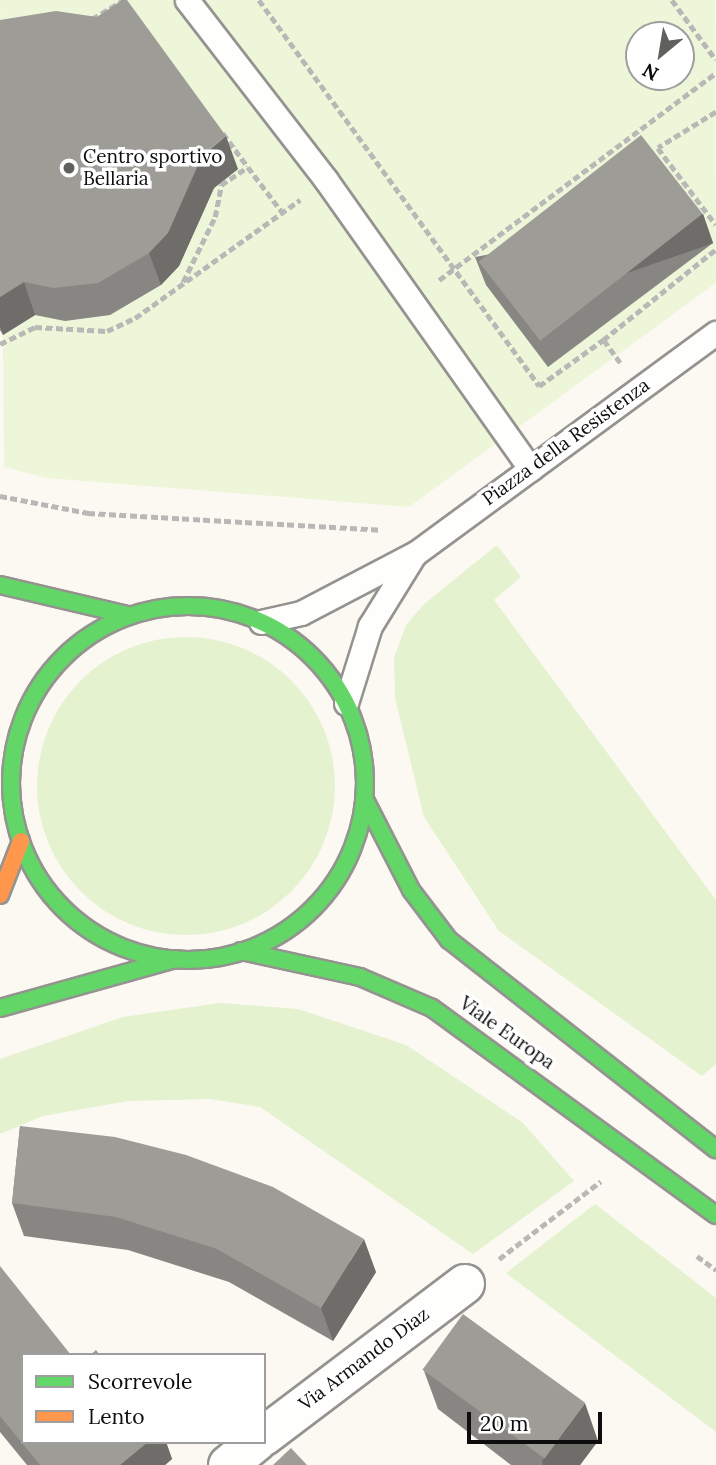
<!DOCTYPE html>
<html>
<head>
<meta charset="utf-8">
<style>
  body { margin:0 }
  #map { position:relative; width:716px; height:1465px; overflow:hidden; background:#fbf9f1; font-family:Lora,serif }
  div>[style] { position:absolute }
  .green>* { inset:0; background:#e4f2cf }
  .round { border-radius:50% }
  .pitch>* { inset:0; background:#eef6d9 }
  .path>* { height:4.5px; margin-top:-2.25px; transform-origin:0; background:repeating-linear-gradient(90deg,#b8b8b6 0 7px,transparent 0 10.5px) }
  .roads { filter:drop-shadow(2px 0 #949390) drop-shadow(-2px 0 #949390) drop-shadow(0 2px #949390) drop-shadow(0 -2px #949390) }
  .lane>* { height:23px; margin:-11.5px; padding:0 11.5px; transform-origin:11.5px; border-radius:11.5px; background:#fefefd }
  .street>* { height:38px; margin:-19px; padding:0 19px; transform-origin:19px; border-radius:19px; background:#fefefd }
  .fast>* { height:16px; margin:-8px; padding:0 8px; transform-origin:8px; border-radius:8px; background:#63d668 }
  .fast>.ring { margin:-8px; padding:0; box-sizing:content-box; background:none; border:16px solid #63d668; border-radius:50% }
  .slow>* { height:16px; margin:-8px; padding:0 8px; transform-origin:8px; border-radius:8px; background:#ff974d }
  .wall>* { inset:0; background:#888682 }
  .shaded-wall>* { inset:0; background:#6f6d6a; transform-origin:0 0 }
  .building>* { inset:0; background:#9e9c97; transform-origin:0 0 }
  .dots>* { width:19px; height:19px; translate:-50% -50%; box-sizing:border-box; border:4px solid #fff; border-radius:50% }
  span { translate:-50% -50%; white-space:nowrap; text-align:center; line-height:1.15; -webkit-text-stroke:7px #fff; paint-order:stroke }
  .poi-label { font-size:19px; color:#0d0d0d }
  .left { translate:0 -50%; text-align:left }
  .street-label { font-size:19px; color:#0d0d0d }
  .legend { position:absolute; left:21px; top:1353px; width:245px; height:91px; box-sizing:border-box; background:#fff; border:2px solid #9e9e9e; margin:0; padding:9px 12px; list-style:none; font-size:21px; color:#0d0d0d }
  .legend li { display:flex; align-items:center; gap:14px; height:35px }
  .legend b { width:35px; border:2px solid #9e9e9e }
  .north { position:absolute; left:625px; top:21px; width:70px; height:70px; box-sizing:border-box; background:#fff; border:2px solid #9e9e9e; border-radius:50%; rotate:210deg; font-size:19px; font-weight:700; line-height:28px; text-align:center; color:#0d0d0d }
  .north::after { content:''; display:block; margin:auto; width:24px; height:32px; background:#60605d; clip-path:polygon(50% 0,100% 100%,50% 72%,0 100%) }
  .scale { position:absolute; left:467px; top:1412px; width:135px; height:32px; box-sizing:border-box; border:4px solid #0d0d0d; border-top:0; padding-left:9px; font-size:21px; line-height:24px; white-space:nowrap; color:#0d0d0d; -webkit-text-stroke:5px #fff; paint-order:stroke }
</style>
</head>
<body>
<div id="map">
  <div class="green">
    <div style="clip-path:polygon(497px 545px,521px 577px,494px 600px,716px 900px,716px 1064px,702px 1076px,499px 931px,424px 817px,395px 698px,394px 658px,406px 625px,424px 604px)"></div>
    <div class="round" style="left:37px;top:637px;width:298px;height:298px"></div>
    <div style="clip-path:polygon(220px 1003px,298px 1009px,406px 1045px,523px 1123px,574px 1181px,473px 1254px,260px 1107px,211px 1099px,128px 1101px,43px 1116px,0 1134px,0 1059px,123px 1017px)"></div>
    <div style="clip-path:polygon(595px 1204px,716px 1298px,716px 1432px,506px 1273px)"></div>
  </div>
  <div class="pitch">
    <div style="clip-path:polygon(evenodd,0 0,715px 0,716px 283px,409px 507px,47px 478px,4px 467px,0 0,639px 35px,681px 35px,681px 77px,639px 77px,639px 35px)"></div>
  </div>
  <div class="path">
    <div style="left:259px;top:0;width:477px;rotate:54deg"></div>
    <div style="left:539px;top:386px;width:79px;rotate:-35.7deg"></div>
    <div style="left:672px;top:0;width:74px;rotate:53.7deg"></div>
    <div style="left:92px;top:19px;width:37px;rotate:-31deg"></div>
    <div style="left:716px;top:112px;width:68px;rotate:148.2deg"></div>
    <div style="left:658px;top:148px;width:96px;rotate:53deg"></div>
    <div style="left:223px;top:133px;width:42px;rotate:53.7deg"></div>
    <div style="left:439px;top:280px;width:346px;rotate:-36.8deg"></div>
    <div style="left:183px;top:282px;width:72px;rotate:-63.8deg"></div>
    <div style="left:215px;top:217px;width:33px;rotate:-79deg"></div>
    <div style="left:221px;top:185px;width:32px;rotate:-34deg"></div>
    <div style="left:248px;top:167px;width:56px;rotate:52.9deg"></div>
    <div style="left:0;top:344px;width:39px;rotate:-26deg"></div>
    <div style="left:35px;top:327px;width:72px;rotate:3.2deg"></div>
    <div style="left:107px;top:331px;width:31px;rotate:-25deg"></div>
    <div style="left:135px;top:318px;width:203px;rotate:-35.6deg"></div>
    <div style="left:620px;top:363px;width:29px;rotate:-126deg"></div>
    <div style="left:603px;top:340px;width:145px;rotate:-38.8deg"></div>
    <div style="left:0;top:496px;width:90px;rotate:10.9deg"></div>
    <div style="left:88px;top:513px;width:293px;rotate:3.3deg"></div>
    <div style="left:697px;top:1256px;width:24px;rotate:36deg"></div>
    <div style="left:499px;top:1259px;width:128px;rotate:-37.4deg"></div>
  </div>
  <div class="roads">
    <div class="lane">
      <div style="left:187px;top:0;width:227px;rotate:52.3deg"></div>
      <div style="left:326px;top:180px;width:354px;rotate:54.7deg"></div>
      <div style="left:261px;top:622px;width:41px;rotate:-12.7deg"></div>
      <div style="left:301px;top:613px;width:130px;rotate:-27.6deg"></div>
      <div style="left:416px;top:553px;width:372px;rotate:-36.3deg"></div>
      <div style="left:346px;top:703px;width:81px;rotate:-72.7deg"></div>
      <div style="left:370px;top:626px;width:80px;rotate:-58.3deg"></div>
    </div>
    <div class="street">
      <div style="left:264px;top:1436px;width:252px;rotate:-37.1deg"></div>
      <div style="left:228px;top:1465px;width:36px;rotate:-39deg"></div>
    </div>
    <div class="fast">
      <div style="left:0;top:585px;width:131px;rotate:13.2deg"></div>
      <div class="ring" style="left:11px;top:606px;width:338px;height:338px"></div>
      <div style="left:364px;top:798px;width:103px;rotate:62.9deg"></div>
      <div style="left:411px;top:890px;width:63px;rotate:52.8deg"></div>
      <div style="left:449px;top:940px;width:339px;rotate:38.1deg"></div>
      <div style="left:241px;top:951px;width:122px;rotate:12.3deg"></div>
      <div style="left:360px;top:977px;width:78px;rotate:23.3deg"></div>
      <div style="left:432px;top:1008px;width:351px;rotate:36.1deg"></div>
      <div style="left:0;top:1008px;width:182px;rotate:-15.6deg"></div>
    </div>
    <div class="slow">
      <div style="left:0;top:895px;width:58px;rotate:-68.7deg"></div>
    </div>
  </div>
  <div class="wall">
    <div style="clip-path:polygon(0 20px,238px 169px,214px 188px,179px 266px,161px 285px,110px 315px,65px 321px,35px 315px,3px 335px,0 330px)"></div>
    <div style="clip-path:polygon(703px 214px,713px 243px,548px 367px,486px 285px,475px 257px)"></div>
    <div style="clip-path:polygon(20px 1126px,376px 1272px,333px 1341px,229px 1282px,128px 1250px,24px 1236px,12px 1203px)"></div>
    <div style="clip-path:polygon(0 1266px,23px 1442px,166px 1442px,172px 1459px,165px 1465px,27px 1465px,0 1432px)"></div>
    <div style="clip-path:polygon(424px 1371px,598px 1441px,580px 1465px,511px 1465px,438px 1409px)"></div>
  </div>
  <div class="shaded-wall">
    <div style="clip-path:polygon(226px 136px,238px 169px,214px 188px,179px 266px,161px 285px,149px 253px,202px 156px)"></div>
    <div style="left:703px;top:214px;width:31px;height:207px;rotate:71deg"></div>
    <div style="clip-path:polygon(24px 282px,35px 315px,3px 335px,0 326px,0 297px)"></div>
    <div style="clip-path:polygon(364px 1239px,376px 1272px,333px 1341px,321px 1308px)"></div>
    <div style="clip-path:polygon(585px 1403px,598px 1441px,580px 1465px,543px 1465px,542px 1461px)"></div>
    <div style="clip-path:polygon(148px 1442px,166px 1442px,172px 1459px,165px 1465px,120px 1465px)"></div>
  </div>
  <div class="building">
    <div style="clip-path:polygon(122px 0,127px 0,226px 136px,202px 156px,168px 233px,149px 253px,98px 283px,53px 288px,24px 282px,0 297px,0 20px,56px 11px,97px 17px)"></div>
    <div style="left:641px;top:135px;width:100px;height:206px;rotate:52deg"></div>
    <div style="clip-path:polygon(20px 1126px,115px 1137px,186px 1155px,273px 1187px,364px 1239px,321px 1308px,217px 1249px,116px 1217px,12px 1203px)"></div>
    <div style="clip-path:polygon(0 1266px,71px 1355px,23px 1355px,23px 1442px,148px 1442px,120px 1465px,40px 1465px,0 1416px)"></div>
    <div style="left:463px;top:1314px;width:151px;height:69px;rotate:36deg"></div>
    <div style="clip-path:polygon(96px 1350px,100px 1355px,90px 1355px)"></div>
    <div style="clip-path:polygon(291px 1448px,307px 1465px,273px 1465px)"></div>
  </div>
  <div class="dots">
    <div style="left:69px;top:168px;background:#60605d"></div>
  </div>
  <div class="poi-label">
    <span class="left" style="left:83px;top:168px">Centro sportivo<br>Bellaria</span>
  </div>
  <div class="street-label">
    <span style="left:566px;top:442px;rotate:-36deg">Piazza della Resistenza</span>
    <span style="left:507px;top:1033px;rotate:35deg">Viale Europa</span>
    <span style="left:364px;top:1359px;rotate:-37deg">Via Armando Diaz</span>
  </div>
  <ul class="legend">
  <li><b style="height:9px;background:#63d668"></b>Scorrevole</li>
  <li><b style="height:9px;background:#ff974d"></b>Lento</li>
  </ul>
  <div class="north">N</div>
  <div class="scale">20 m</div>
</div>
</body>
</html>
